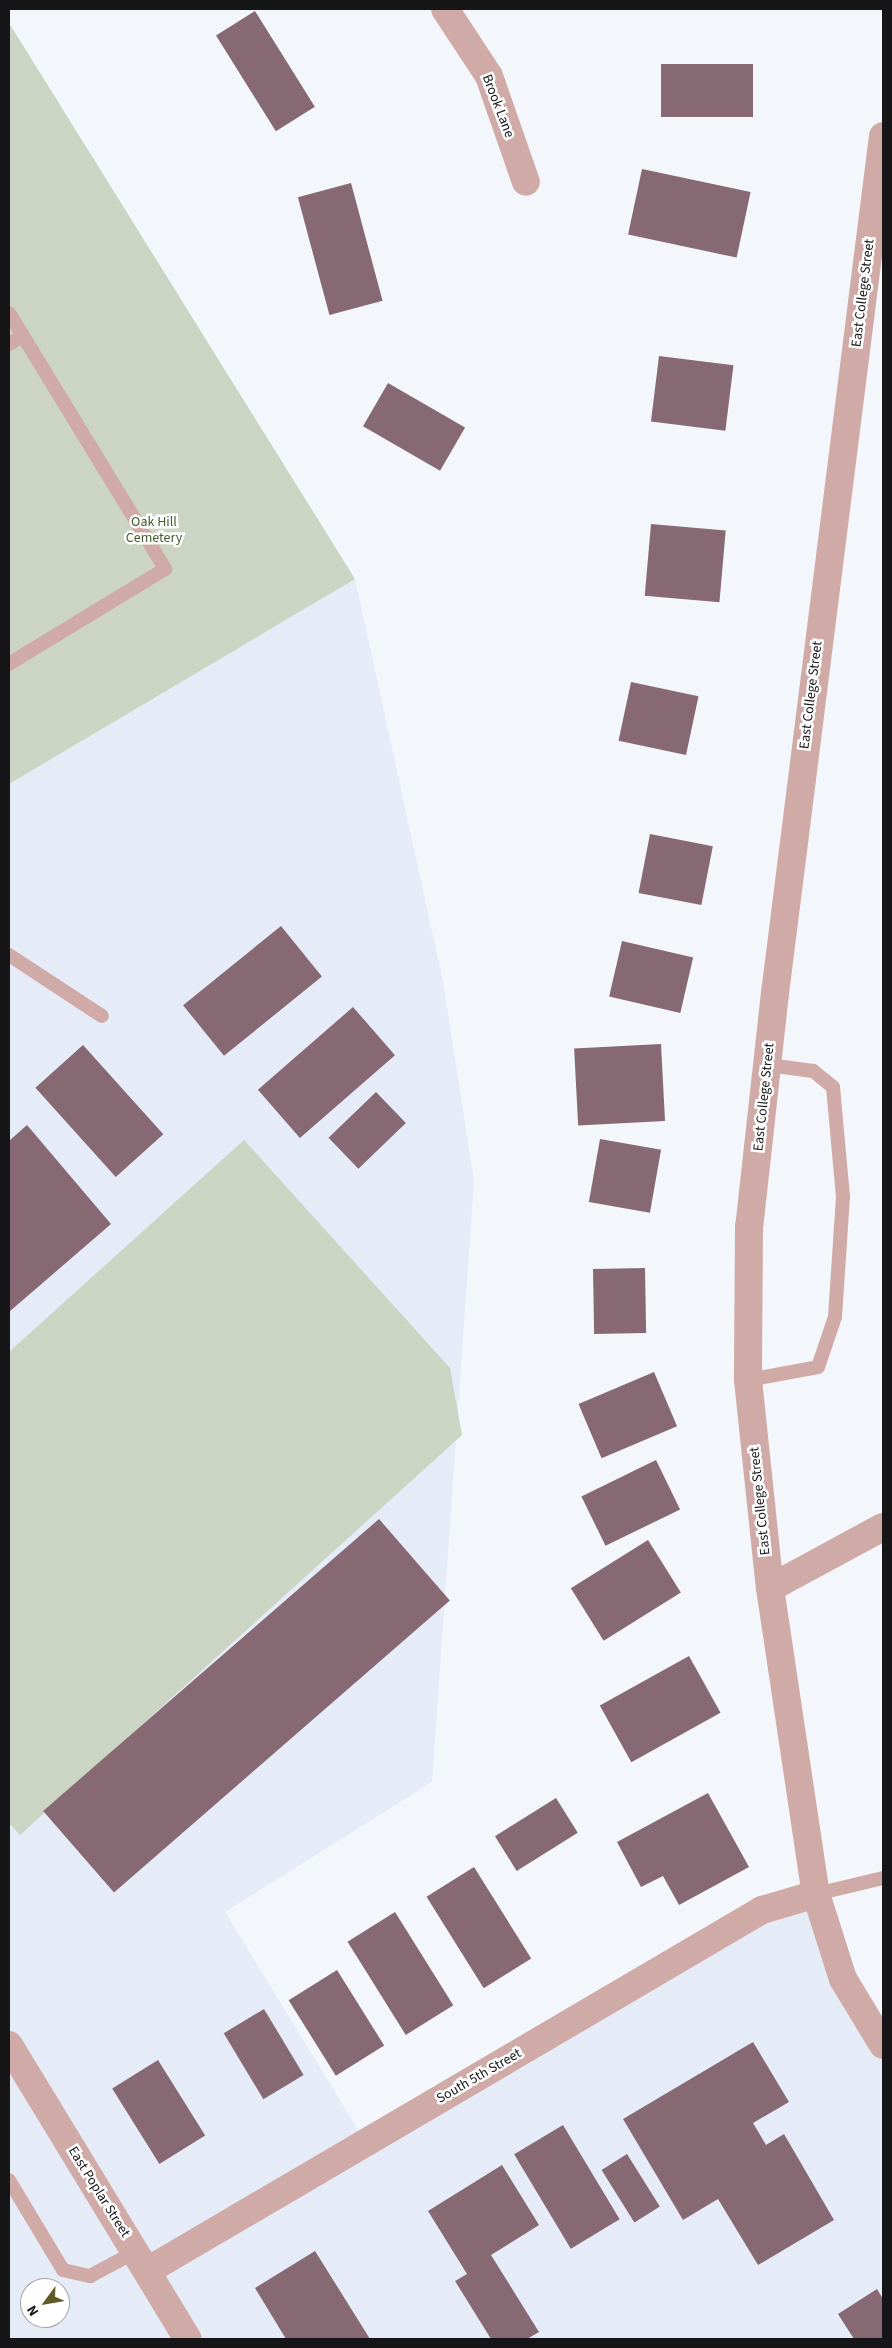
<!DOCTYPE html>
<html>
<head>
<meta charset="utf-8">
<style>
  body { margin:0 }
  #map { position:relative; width:892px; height:2348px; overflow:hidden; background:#f3f6fb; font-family:"Source Sans 3",sans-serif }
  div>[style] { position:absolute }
  .built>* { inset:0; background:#e5ebf7 }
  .green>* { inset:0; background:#ccd4c3 }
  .building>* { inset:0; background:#876973; transform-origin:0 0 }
  .lane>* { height:14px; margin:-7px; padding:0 7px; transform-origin:7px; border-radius:7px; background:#d0aaa6 }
  .street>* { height:28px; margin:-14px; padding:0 14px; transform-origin:14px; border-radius:14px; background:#d0aaa6 }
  span { translate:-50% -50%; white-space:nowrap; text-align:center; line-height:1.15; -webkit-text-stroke:5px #fff; paint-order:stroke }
  .street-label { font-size:14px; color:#161618 }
  .park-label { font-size:14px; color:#495c30 }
  .frame { position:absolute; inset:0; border:10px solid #161618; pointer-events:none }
  .north { position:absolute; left:20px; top:2278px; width:50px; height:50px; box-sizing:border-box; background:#fff; border:1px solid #a2a2a3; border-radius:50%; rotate:238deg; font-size:14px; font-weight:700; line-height:20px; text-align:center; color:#161618 }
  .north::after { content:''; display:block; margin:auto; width:18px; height:22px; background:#5f5a26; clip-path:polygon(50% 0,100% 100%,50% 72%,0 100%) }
</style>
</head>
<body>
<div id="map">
  <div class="built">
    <div style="clip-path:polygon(evenodd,355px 579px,443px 982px,474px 1181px,432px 1782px,225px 1912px,368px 2146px,810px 1895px,883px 2017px,883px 2339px,9px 2339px,9px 784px,355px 579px,30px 2288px,60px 2288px,60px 2318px,30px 2318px,30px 2288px)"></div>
  </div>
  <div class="green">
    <div style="clip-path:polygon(9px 23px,355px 579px,9px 784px)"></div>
    <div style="clip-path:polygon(244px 1140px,450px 1368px,462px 1435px,20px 1835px,9px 1823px,9px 1352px)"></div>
  </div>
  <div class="building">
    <div style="left:255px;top:11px;width:113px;height:46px;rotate:58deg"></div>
    <div style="left:661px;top:64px;width:92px;height:53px"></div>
    <div style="left:642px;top:169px;width:111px;height:67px;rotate:12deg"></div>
    <div style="left:351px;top:183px;width:122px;height:55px;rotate:75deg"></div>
    <div style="left:659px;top:356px;width:75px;height:66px;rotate:7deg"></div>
    <div style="left:388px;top:383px;width:89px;height:50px;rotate:30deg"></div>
    <div style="left:651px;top:524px;width:75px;height:72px;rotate:5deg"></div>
    <div style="left:631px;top:682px;width:69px;height:60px;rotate:12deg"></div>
    <div style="left:650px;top:834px;width:64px;height:60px;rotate:11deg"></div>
    <div style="left:281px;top:926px;width:65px;height:126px;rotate:51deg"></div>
    <div style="left:622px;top:941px;width:73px;height:57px;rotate:13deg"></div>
    <div style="left:353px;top:1007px;width:64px;height:126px;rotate:49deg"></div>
    <div style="left:661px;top:1044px;width:77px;height:87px;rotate:87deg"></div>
    <div style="left:83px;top:1045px;width:120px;height:64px;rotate:48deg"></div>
    <div style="left:376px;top:1092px;width:43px;height:66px;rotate:46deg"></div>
    <div style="clip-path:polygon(27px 1125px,111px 1224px,9px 1312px,9px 1141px)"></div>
    <div style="left:600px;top:1139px;width:62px;height:64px;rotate:10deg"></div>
    <div style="left:645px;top:1268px;width:65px;height:52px;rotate:89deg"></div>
    <div style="left:654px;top:1372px;width:59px;height:82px;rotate:67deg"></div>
    <div style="left:656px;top:1460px;width:55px;height:83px;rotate:64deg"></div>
    <div style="left:379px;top:1519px;width:108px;height:445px;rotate:49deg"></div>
    <div style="left:648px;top:1540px;width:62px;height:91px;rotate:58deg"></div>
    <div style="left:689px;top:1656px;width:65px;height:102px;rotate:61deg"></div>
    <div style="clip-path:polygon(708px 1793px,749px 1867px,679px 1905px,663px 1876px,641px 1887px,617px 1842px)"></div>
    <div style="left:556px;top:1798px;width:41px;height:72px;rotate:58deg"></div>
    <div style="left:474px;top:1867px;width:108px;height:56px;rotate:58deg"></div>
    <div style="left:395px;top:1912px;width:110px;height:56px;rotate:58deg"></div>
    <div style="left:337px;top:1970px;width:89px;height:57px;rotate:58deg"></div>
    <div style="left:264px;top:2009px;width:77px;height:47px;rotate:59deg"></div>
    <div style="clip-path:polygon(753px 2042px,789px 2102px,753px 2123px,766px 2145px,784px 2134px,834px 2220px,758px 2265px,718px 2199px,683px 2220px,623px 2119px)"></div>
    <div style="left:158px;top:2060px;width:89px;height:54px;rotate:58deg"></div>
    <div style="left:563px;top:2125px;width:110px;height:57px;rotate:59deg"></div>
    <div style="left:627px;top:2154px;width:62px;height:30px;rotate:58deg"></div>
    <div style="clip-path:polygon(502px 2165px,539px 2225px,491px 2255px,539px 2332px,527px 2339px,491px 2339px,455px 2281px,467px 2274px,428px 2211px)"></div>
    <div style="clip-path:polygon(315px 2251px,370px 2339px,286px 2339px,255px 2288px)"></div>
    <div style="clip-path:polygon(877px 2289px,883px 2299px,883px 2339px,854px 2339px,838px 2314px)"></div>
  </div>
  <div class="lane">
    <div style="left:9px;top:313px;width:300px;rotate:58.6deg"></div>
    <div style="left:165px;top:569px;width:183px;rotate:148.7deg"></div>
    <div style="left:9px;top:344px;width:16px;rotate:-30deg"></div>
    <div style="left:9px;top:955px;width:111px;rotate:33.3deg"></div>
    <div style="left:748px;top:1380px;width:71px;rotate:-10.5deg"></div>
    <div style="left:818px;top:1367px;width:53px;rotate:-71.2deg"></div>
    <div style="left:835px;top:1317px;width:120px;rotate:-86.2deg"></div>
    <div style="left:843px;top:1197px;width:110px;rotate:-95.2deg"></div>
    <div style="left:833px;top:1087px;width:26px;rotate:-141deg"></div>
    <div style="left:813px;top:1071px;width:45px;rotate:-172.4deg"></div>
    <div style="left:816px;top:1894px;width:69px;rotate:-13.4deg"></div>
    <div style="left:9px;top:2180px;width:105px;rotate:59deg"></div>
    <div style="left:63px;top:2270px;width:28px;rotate:13deg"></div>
    <div style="left:90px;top:2276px;width:51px;rotate:-28.1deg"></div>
  </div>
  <div class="street">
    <div style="left:445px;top:9px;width:80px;rotate:56.7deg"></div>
    <div style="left:489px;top:76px;width:112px;rotate:70.8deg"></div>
    <div style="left:883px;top:136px;width:864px;rotate:97.18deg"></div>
    <div style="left:775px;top:993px;width:235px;rotate:96.3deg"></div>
    <div style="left:749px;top:1227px;width:153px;rotate:90.4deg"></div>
    <div style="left:748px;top:1380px;width:209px;rotate:84deg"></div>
    <div style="left:770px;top:1588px;width:309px;rotate:81.5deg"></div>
    <div style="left:816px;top:1894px;width:89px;rotate:72.4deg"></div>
    <div style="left:843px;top:1979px;width:77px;rotate:58.8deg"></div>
    <div style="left:770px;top:1588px;width:128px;rotate:-28.4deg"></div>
    <div style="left:9px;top:2045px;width:344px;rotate:58.7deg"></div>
    <div style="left:147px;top:2271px;width:713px;rotate:-30.41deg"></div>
    <div style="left:762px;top:1910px;width:56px;rotate:-16.5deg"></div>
  </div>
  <div class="street-label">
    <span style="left:498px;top:106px;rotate:69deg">Brook Lane</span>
    <span style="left:863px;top:293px;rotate:-83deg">East College Street</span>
    <span style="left:811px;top:695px;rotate:-83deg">East College Street</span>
    <span style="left:764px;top:1097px;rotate:-84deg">East College Street</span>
    <span style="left:760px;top:1501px;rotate:-96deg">East College Street</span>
    <span style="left:479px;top:2076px;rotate:-30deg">South 5th Street</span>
    <span style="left:99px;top:2192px;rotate:58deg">East Poplar Street</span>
  </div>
  <div class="park-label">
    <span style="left:154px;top:530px">Oak Hill<br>Cemetery</span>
  </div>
  <div class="frame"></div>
  <div class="north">N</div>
</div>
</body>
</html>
